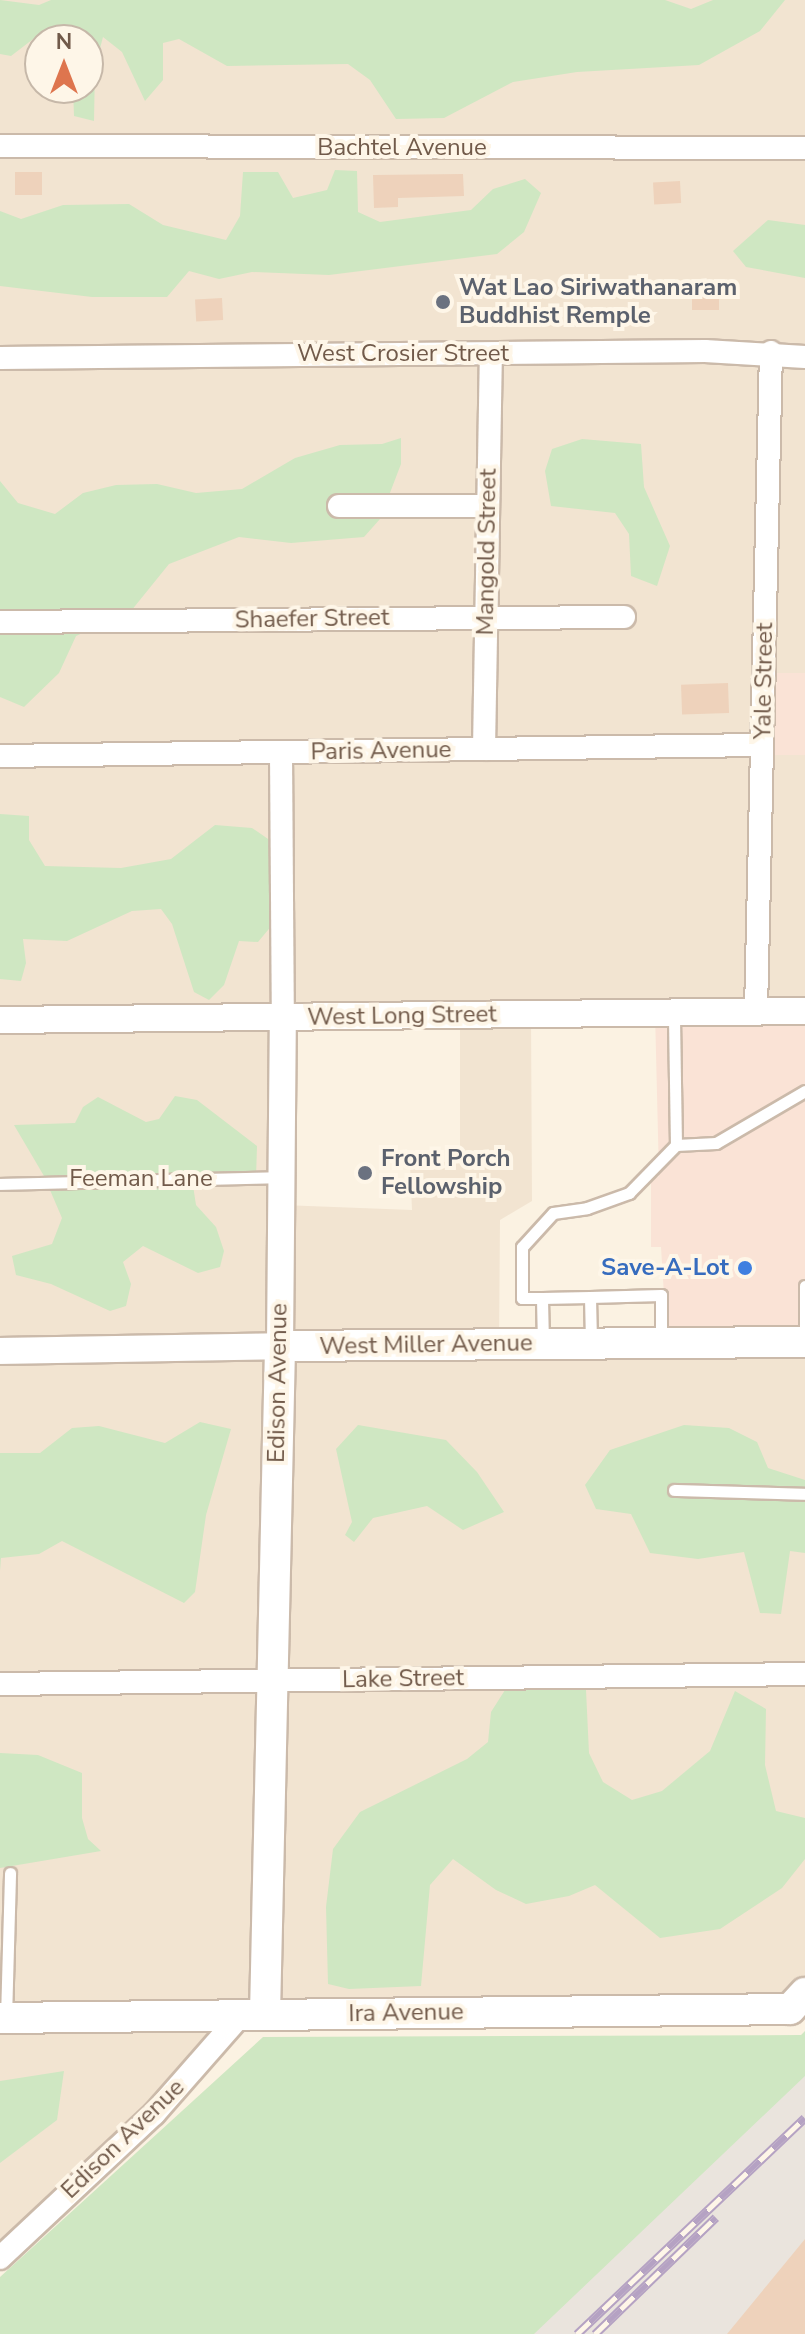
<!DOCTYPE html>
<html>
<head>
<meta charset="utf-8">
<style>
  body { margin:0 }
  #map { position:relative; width:805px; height:2334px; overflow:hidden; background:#fbf2e2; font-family:"Nunito Sans",sans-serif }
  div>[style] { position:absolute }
  .residential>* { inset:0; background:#f2e4d1 }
  .commercial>* { inset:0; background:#fae3d6 }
  .industrial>* { inset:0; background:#eae4dd }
  .green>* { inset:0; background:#cfe7c2 }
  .building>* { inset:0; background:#eed2bb; transform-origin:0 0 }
  .roads { filter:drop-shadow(2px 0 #cbbaaa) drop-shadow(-2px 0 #cbbaaa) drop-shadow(0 2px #cbbaaa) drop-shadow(0 -2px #cbbaaa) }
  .service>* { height:11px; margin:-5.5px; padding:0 5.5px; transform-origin:5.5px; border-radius:5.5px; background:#fff }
  .minor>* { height:22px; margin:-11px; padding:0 11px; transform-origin:11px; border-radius:11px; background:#fff }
  .tertiary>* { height:26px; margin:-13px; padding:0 13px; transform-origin:13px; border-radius:13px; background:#fff }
  .secondary>* { height:30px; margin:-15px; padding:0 15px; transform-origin:15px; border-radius:15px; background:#fff }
  .rail>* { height:9px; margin-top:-4.5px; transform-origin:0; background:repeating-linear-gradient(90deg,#fef6e8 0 18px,#b5a2c3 0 36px); box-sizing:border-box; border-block:2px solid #b5a2c3 }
  .dots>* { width:22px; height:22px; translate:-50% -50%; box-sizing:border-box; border:4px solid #fef6e8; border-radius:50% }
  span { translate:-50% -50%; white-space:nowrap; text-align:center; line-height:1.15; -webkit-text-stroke:8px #fef6e8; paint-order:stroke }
  .street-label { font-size:24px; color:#715a4a }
  .worship-label { font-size:24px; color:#5b616d; font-weight:700 }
  .left { translate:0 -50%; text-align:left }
  .shop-label { font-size:24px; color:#366cbe; font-weight:700 }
  .right { translate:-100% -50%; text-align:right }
  .north { position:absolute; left:24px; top:24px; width:80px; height:80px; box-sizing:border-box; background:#fef6e8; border:2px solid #c6b8a9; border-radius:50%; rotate:0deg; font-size:22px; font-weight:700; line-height:32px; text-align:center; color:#715a4a }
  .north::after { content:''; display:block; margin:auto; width:28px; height:36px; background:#de754e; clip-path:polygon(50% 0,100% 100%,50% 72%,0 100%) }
</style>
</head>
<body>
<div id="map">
  <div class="residential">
    <div style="clip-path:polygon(evenodd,0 0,805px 0,805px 673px,764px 673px,763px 755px,805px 755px,805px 1011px,531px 1014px,532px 1201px,500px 1220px,499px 1344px,805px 1342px,805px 1993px,790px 2009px,242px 2015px,0 2258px,0 0,40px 40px,88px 40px,88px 88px,40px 88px,40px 40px,0 0,460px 1015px,460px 1161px,410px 1165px,412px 1210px,282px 1205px,284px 1020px,460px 1015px)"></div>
  </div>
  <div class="commercial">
    <div style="clip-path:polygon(777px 673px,805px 673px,805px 755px,772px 755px)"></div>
    <div style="clip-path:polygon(805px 1011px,805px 1342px,667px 1343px,661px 1247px,651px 1247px,651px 1181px,659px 1176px,655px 1012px)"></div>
  </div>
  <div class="industrial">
    <div style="clip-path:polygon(805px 2069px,805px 2334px,509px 2334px)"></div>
  </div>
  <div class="green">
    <div style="clip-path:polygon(0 0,39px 5px,51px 0,665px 0,691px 9px,713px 0,785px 0,760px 31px,699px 65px,577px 72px,513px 82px,444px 118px,396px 119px,370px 80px,348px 64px,227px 66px,179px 39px,163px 43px,163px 80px,145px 101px,122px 52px,103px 37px,95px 67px,94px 121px,74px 116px,73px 88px,88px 88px,88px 40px,58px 40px,41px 33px,11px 56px,0 54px)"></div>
    <div style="clip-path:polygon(335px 170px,357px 171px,358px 212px,380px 222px,471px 210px,493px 189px,525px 179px,541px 193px,524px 232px,497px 254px,329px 275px,252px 272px,219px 279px,189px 271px,167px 297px,92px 297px,0 286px,0 211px,21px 219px,63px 205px,129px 204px,163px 225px,226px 240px,240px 216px,243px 172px,278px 172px,293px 198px,327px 190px)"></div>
    <div style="clip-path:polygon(768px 220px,805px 225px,805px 278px,746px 267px,733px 251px)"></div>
    <div style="clip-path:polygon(401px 438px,401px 464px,380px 519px,364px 537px,291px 543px,239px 537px,169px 564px,131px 611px,76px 636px,59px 673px,24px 707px,0 697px,0 481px,18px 503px,55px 514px,83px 493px,116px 485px,157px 484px,196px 493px,242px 489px,295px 458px,340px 445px,382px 444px)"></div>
    <div style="clip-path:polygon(582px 439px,641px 444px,644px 487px,670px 546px,657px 586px,631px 576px,629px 534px,615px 513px,551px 506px,545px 471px,552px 449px)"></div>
    <div style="clip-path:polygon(0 814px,29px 816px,29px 840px,45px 866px,121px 868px,171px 859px,215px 825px,252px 828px,271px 841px,273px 924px,258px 942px,239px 941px,224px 985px,209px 1000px,194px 992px,172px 924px,161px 909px,132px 911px,67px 941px,23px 939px,26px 963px,21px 981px,0 979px)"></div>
    <div style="clip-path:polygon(175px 1096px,197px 1100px,257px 1146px,256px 1178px,192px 1179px,196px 1205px,216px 1227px,224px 1251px,220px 1267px,198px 1273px,143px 1246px,123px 1262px,131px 1284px,126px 1306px,110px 1311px,51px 1284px,16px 1275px,12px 1256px,52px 1244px,62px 1218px,44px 1176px,14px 1125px,75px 1123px,83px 1107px,98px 1097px,146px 1122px,159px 1119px)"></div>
    <div style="clip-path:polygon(200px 1422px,231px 1429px,206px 1515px,195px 1592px,184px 1603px,62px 1541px,39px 1554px,1px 1558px,0 1571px,0 1453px,40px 1453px,72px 1428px,99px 1426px,165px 1443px)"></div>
    <div style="clip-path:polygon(358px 1425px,446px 1440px,477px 1472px,504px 1512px,463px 1530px,427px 1506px,373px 1518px,354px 1542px,345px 1535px,352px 1522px,336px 1449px)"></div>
    <div style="clip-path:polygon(684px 1425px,729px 1428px,757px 1442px,768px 1468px,805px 1480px,805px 1553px,790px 1551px,781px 1614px,760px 1613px,744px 1552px,698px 1559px,650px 1553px,631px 1514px,596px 1509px,585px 1485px,610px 1450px)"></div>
    <div style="clip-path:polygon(545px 1686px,586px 1690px,589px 1753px,603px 1782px,632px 1800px,662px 1791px,710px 1751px,735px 1691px,766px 1709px,765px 1765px,776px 1811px,805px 1818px,805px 1859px,782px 1888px,720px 1929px,660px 1938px,595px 1885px,569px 1896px,526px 1904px,496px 1890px,453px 1859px,430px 1885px,421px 1986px,349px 1989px,328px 1984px,326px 1907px,333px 1849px,360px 1812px,467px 1759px,488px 1742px,491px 1712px,505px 1690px)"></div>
    <div style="clip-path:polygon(0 1753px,38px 1755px,82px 1773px,82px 1818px,88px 1839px,101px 1851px,0 1868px)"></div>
    <div style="clip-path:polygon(805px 2031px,805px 2076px,534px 2334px,0 2334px,0 2277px,263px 2037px,801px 2035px)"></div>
    <div style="clip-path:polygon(64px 2071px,57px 2120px,0 2163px,0 2081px)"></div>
  </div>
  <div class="building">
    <div style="left:15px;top:172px;width:27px;height:23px"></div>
    <div style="clip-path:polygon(463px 174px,464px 196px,398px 198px,398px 207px,374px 208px,373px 175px)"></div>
    <div style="left:680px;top:181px;width:22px;height:27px;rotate:87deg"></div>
    <div style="left:692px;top:287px;width:27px;height:23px"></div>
    <div style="left:222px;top:298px;width:22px;height:27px;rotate:87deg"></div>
    <div style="left:728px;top:683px;width:30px;height:47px;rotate:88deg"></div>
    <div style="clip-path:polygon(805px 2239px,805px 2334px,727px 2334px)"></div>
  </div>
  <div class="roads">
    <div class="service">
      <div style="left:676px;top:1145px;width:40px;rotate:-2.9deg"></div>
      <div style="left:716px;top:1143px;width:103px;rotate:-30.3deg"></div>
      <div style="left:0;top:1184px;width:281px;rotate:-1.4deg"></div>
      <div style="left:805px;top:1286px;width:47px;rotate:90deg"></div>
      <div style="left:590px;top:1297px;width:71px;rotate:-1.6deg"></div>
      <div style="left:661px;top:1295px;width:45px;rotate:90deg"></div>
      <div style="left:542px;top:1298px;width:48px;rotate:-1.2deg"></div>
      <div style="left:590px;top:1297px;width:43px;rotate:88.7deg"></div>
      <div style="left:543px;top:1343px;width:45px;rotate:-91.3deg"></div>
      <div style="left:542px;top:1298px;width:20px;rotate:180deg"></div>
      <div style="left:522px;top:1298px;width:51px;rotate:-90deg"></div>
      <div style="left:522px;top:1247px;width:46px;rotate:-47.6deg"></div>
      <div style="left:553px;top:1213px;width:34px;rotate:-8deg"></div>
      <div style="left:587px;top:1208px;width:45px;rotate:-19.7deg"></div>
      <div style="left:629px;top:1193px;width:67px;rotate:-45.6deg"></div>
      <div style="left:676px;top:1145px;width:133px;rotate:-90.9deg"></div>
      <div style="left:674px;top:1490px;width:131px;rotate:1.7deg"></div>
      <div style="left:6px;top:2018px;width:145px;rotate:-88.4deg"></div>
    </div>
    <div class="minor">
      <div style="left:0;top:146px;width:805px;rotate:0.14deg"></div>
      <div style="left:0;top:358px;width:705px;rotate:-0.57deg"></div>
      <div style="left:705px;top:351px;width:100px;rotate:3.4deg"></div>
      <div style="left:339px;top:506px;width:148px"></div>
      <div style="left:0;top:622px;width:624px;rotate:-0.46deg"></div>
      <div style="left:484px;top:749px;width:395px;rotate:-89deg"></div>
      <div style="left:281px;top:753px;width:266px;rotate:89.6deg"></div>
      <div style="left:0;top:756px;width:762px;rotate:-0.83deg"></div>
      <div style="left:756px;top:1011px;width:659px;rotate:-88.7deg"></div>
      <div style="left:0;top:1684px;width:805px;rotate:-0.71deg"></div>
      <div style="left:0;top:2258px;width:211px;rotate:-43.1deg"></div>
      <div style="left:154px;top:2114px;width:132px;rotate:-48.7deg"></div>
    </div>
    <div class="tertiary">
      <div style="left:0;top:1020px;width:805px;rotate:-0.64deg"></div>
      <div style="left:0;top:1351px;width:280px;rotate:-1deg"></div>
      <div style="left:280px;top:1346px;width:327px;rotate:-89.5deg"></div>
    </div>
    <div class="secondary">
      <div style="left:265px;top:2014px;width:668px;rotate:-88.71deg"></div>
      <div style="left:280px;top:1346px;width:525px;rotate:-0.44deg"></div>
      <div style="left:0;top:2018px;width:790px;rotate:-0.65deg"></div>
      <div style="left:790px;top:2009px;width:22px;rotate:-47deg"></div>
    </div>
  </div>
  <div class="rail">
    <div style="left:577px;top:2334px;width:314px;rotate:-43.5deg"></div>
    <div style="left:595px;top:2334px;width:168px;rotate:-44deg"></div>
  </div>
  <div class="dots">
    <div style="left:443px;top:302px;background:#6b7280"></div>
    <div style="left:365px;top:1173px;background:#6b7280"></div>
    <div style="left:745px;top:1268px;background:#3f7fe0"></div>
  </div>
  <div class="street-label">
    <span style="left:402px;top:148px">Bachtel Avenue</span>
    <span style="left:403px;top:354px">West Crosier Street</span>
    <span style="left:487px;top:552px;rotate:-89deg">Mangold Street</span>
    <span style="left:312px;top:619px;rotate:-1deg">Shaefer Street</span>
    <span style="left:764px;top:681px;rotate:-89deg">Yale Street</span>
    <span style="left:381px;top:751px;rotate:-1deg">Paris Avenue</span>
    <span style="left:402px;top:1016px;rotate:-1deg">West Long Street</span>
    <span style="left:141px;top:1179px">Feeman Lane</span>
    <span style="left:426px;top:1345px;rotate:-1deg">West Miller Avenue</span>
    <span style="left:278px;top:1383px;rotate:-89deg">Edison Avenue</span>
    <span style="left:403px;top:1679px;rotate:-1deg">Lake Street</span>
    <span style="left:406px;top:2013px;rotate:-1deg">Ira Avenue</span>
    <span style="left:123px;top:2139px;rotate:-44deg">Edison Avenue</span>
  </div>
  <div class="worship-label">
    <span class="left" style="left:459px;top:302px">Wat Lao Siriwathanaram<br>Buddhist Remple</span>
    <span class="left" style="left:381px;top:1173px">Front Porch<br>Fellowship</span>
  </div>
  <div class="shop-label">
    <span class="right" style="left:729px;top:1268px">Save-A-Lot</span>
  </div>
  <div class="north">N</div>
</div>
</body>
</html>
